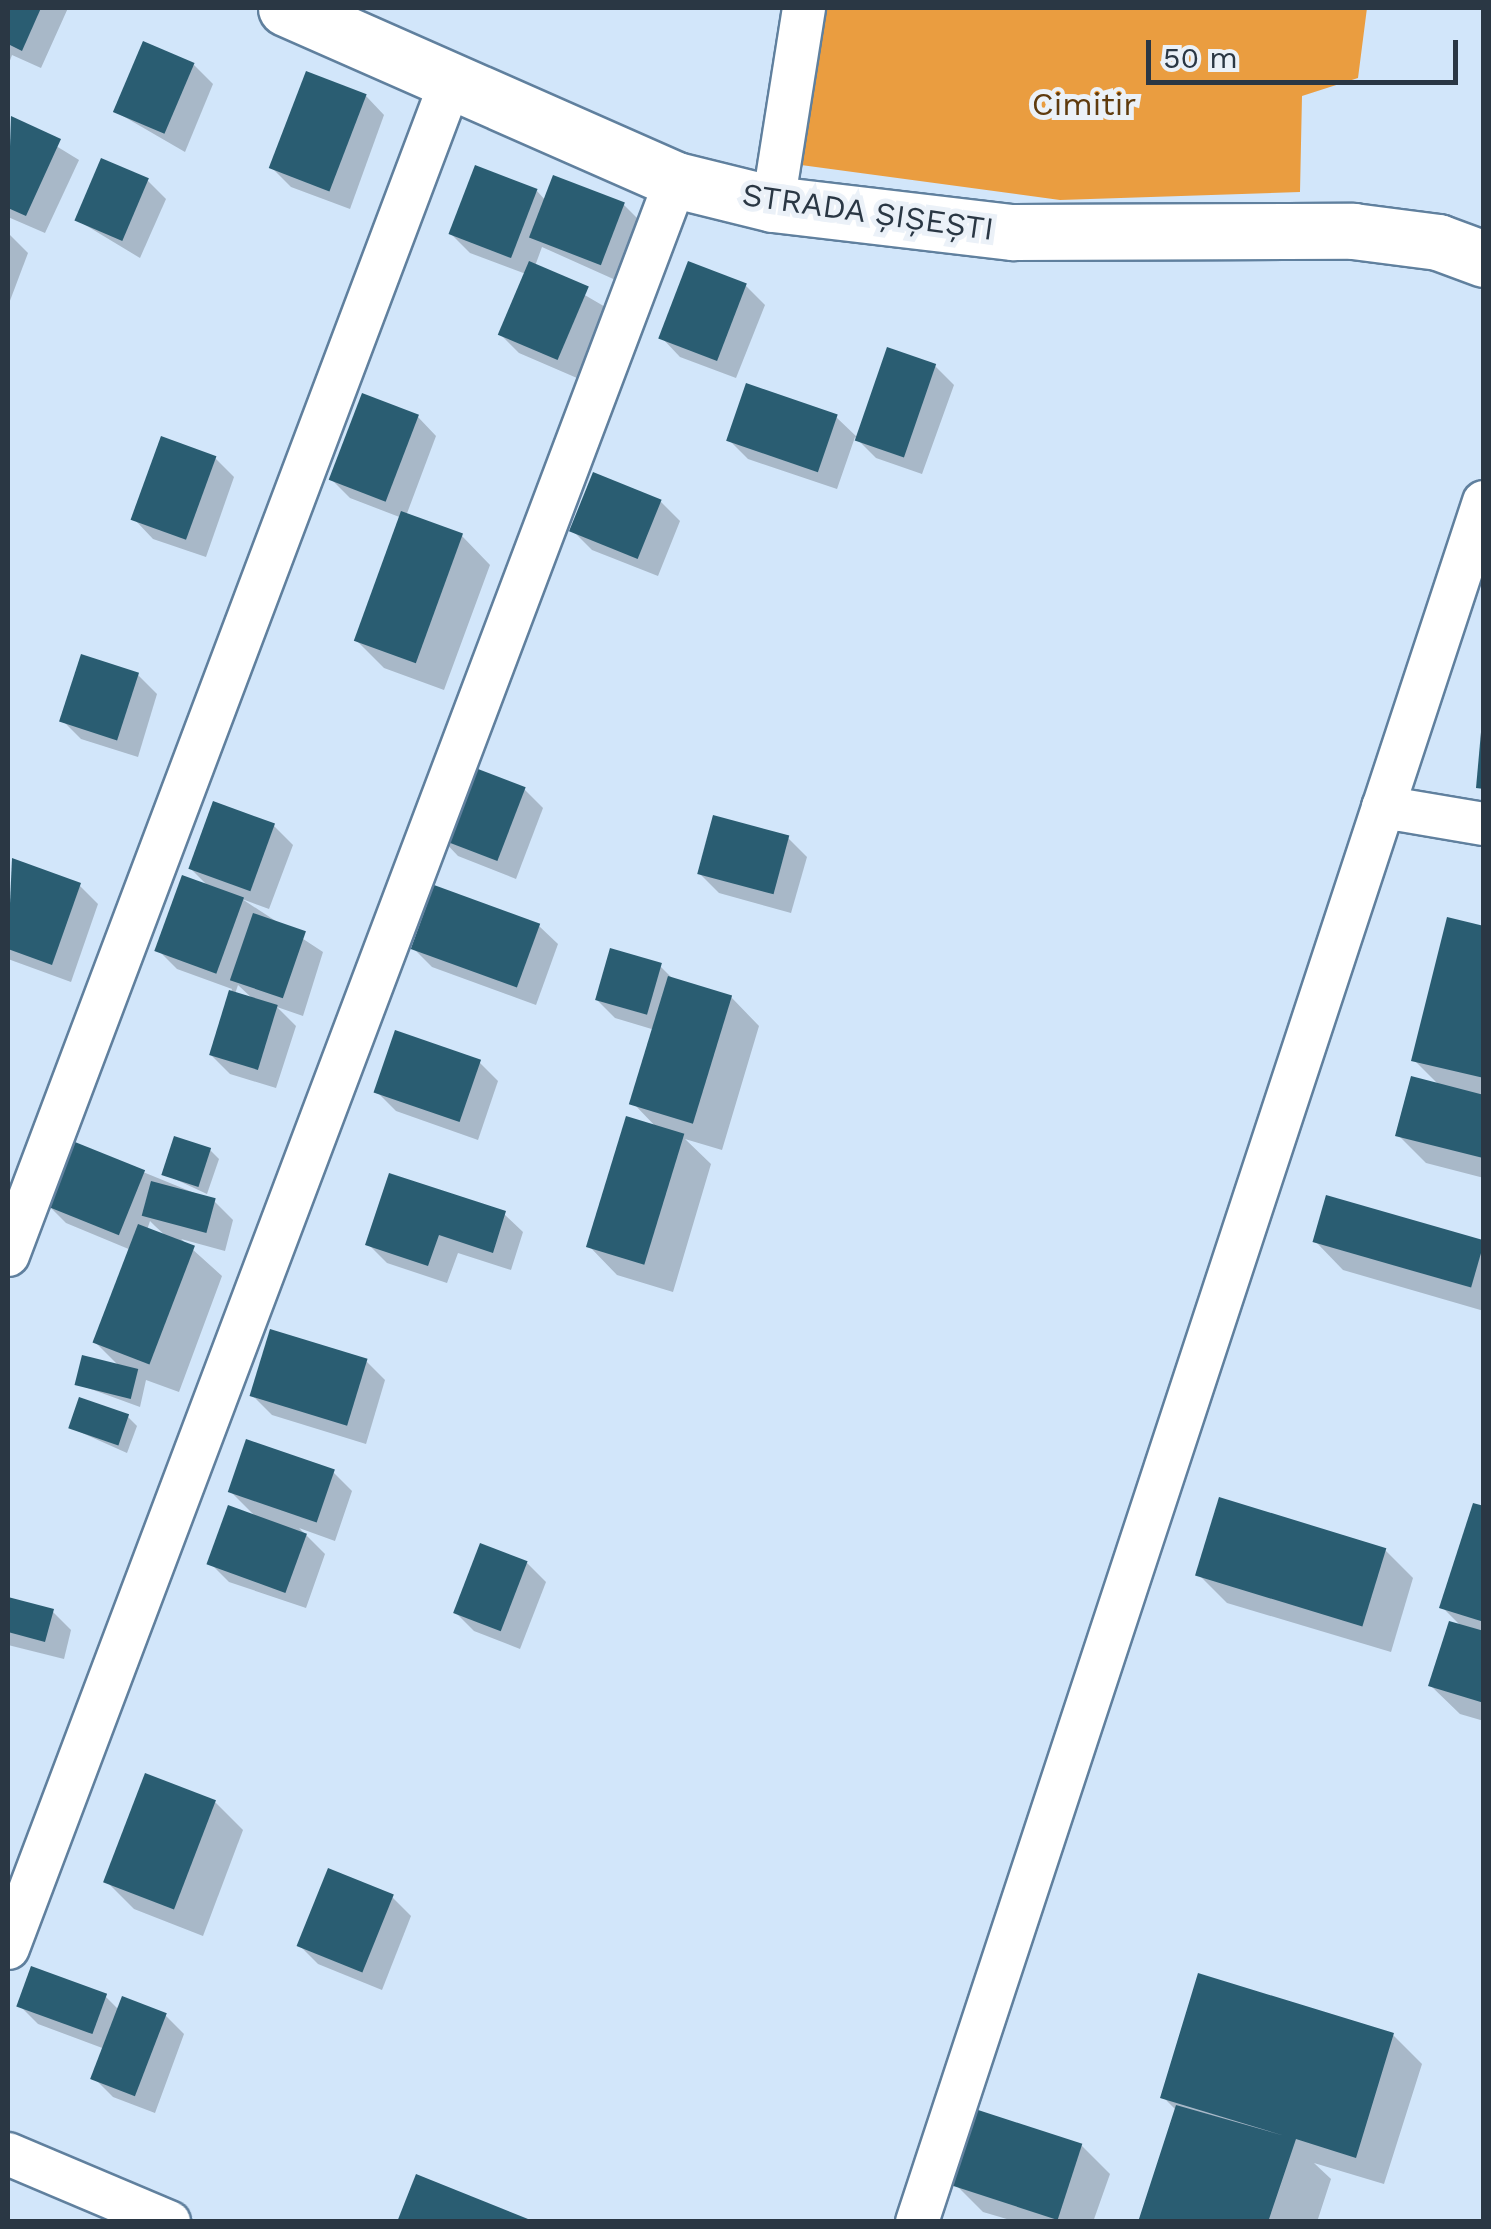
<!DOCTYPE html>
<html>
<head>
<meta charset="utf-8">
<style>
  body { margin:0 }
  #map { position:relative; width:1491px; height:2229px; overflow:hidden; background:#d2e6fa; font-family:"Work Sans",sans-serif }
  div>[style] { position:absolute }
  .green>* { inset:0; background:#ea9d40 }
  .shadow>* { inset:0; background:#0003 }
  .building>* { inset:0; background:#2a5d72; transform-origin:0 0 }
  .roads { filter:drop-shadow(2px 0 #60809e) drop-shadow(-2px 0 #60809e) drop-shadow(0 2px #60809e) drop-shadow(0 -2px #60809e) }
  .street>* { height:42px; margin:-21px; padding:0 21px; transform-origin:21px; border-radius:21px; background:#fff }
  .secondary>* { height:55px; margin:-27.5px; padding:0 27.5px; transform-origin:27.5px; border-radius:27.5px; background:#fff }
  span { translate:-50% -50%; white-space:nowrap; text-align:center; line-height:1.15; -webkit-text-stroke:10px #ebf1f8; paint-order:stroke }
  .park-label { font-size:32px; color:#5f3b0e }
  .street-label { font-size:32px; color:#2a3744 }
  .frame { position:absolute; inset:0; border:10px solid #2a3744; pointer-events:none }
  .scale { position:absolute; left:1146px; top:40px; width:312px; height:45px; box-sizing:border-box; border:5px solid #2a3744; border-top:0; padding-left:12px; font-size:30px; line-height:35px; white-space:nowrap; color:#2a3744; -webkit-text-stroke:8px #ebf1f8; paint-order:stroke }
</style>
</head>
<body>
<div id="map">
  <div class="green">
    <div style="clip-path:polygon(821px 8px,1367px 8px,1358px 78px,1302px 96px,1300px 192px,1060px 200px,801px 165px)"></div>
  </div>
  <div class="shadow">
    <div style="clip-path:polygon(8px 8px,68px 8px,41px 68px,12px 55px,8px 66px)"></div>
    <div style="clip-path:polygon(194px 65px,213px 84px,185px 152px,116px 112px)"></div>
    <div style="clip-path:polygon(366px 96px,384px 115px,350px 209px,291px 187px,272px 168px)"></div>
    <div style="clip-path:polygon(12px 119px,79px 160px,45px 233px,8px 217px)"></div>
    <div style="clip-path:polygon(147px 180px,166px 199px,140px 258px,77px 220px)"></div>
    <div style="clip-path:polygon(537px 191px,546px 201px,623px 204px,642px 223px,620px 282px,542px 247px,535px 266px,607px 308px,577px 378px,519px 353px,500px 334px,526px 274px,470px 253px,451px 234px)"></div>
    <div style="clip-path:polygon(8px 233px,28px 253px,8px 306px)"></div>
    <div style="clip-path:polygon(746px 286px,765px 305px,736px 378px,680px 357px,662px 338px)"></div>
    <div style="clip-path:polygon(935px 366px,954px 385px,922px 474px,876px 458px,855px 437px,837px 489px,748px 459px,729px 440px,836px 417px,858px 438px)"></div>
    <div style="clip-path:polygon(418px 417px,436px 436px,406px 516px,462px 536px,490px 565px,444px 690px,384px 668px,356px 640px,402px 518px,350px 498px,331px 479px)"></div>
    <div style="clip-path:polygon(215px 458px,234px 477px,206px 557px,153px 539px,135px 520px)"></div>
    <div style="clip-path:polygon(661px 502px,680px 521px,658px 576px,592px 550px,573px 531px)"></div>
    <div style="clip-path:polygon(138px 675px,157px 694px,138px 757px,81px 739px,62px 720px)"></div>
    <div style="clip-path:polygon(524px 789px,543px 808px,516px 879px,458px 856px,440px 837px)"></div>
    <div style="clip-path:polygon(evenodd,274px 826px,293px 845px,269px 909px,242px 899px,323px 952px,303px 1016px,277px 1007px,296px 1026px,276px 1088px,230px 1074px,211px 1055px,232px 989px,177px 969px,158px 950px,210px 888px,191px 869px,274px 826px,238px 985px,254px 1000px,235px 994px,238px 985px)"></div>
    <div style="clip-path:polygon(788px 838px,807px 857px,791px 913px,719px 893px,700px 874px)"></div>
    <div style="clip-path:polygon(13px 861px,79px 885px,98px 904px,71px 982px,8px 959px)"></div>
    <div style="clip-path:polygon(539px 926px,558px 944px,536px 1005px,432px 967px,413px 948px)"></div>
    <div style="clip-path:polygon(1484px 929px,1484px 1178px,1426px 1163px,1398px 1135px,1440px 1086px,1414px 1060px)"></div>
    <div style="clip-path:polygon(660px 966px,675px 981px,731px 997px,759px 1026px,722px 1150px,685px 1139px,711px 1164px,673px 1292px,617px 1275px,589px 1246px,658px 1129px,633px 1103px,655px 1030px,615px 1018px,596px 999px)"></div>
    <div style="clip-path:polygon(479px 1062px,498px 1081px,478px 1140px,396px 1111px,377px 1092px)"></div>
    <div style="clip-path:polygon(210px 1150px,219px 1159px,207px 1194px,164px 1174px)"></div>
    <div style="clip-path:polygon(evenodd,143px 1172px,214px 1201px,233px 1220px,225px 1251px,181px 1239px,222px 1276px,179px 1392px,146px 1380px,140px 1407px,77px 1384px,120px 1367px,96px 1343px,131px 1250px,66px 1223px,47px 1204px,143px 1172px,150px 1221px,155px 1226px,167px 1237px,147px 1230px,150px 1221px)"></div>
    <div style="clip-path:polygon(504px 1214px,523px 1232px,511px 1270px,458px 1253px,447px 1283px,387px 1263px,368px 1244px)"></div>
    <div style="clip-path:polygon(1315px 1241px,1484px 1243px,1484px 1311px,1343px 1270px)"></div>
    <div style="clip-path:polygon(366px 1361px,385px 1380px,366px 1444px,272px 1415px,253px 1396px)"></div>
    <div style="clip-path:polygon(128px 1417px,137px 1426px,127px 1453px,71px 1428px)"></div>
    <div style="clip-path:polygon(333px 1472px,352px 1491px,335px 1541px,299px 1528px,325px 1554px,306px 1608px,229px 1582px,210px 1563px,256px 1517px,230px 1491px)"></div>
    <div style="clip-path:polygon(1484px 1509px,1484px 1721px,1460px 1714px,1431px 1686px,1462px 1627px,1442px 1607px)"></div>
    <div style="clip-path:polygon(1385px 1550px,1413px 1578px,1391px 1652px,1227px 1603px,1198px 1574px)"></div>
    <div style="clip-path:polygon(527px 1563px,546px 1582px,520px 1649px,474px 1631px,455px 1612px)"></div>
    <div style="clip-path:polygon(8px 1600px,52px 1611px,71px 1630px,64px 1659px,8px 1645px)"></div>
    <div style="clip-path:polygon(215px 1802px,243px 1830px,203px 1936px,134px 1909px,106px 1881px)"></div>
    <div style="clip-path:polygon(392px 1897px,411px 1916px,382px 1990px,318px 1964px,299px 1945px)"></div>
    <div style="clip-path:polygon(105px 1996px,119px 2010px,165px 2015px,184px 2034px,155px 2113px,113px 2097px,94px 2078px,105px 2049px,38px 2024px,19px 2005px)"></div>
    <div style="clip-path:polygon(1393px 2035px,1422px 2064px,1384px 2184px,1314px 2163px,1331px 2179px,1317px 2222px,1140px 2222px,1177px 2111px,1163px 2097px)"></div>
    <div style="clip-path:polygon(1081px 2145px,1110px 2174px,1093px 2222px,1017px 2222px,983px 2212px,955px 2184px)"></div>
  </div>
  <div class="building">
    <div style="clip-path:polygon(8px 8px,41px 8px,22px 51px,8px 44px)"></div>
    <div style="left:143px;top:41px;width:56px;height:77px;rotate:23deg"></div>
    <div style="left:306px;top:71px;width:65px;height:104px;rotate:21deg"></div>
    <div style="clip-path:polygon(11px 116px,61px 139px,26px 216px,8px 208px)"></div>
    <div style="left:101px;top:158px;width:52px;height:68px;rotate:23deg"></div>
    <div style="left:475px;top:165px;width:67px;height:74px;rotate:21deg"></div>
    <div style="left:553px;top:175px;width:77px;height:67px;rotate:21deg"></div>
    <div style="left:529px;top:261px;width:65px;height:80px;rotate:23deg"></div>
    <div style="left:688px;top:261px;width:63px;height:83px;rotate:21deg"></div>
    <div style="left:887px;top:347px;width:52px;height:99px;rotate:19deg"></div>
    <div style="left:746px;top:383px;width:97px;height:61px;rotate:19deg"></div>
    <div style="left:362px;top:393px;width:61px;height:93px;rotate:21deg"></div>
    <div style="left:161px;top:436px;width:59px;height:89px;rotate:20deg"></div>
    <div style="left:593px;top:472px;width:74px;height:64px;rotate:22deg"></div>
    <div style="left:401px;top:511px;width:66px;height:138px;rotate:20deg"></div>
    <div style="left:81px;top:654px;width:61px;height:71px;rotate:18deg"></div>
    <div style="clip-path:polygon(1481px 732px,1484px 732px,1484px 789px,1476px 788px)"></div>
    <div style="left:465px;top:764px;width:65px;height:79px;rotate:21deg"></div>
    <div style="left:213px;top:801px;width:66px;height:72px;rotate:20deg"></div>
    <div style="left:713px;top:815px;width:79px;height:61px;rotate:15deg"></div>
    <div style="clip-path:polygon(12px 858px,81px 883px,52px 965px,8px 949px)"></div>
    <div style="left:182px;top:875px;width:66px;height:81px;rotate:20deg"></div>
    <div style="left:434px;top:885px;width:113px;height:68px;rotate:20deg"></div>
    <div style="left:253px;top:913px;width:56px;height:71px;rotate:19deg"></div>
    <div style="clip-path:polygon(1447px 917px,1484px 926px,1484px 1078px,1411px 1061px)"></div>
    <div style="left:610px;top:948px;width:54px;height:54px;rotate:16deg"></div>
    <div style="left:668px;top:976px;width:67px;height:134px;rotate:17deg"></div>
    <div style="left:229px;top:990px;width:51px;height:68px;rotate:17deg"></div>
    <div style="left:395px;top:1030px;width:91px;height:66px;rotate:19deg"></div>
    <div style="clip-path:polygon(1411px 1076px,1484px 1095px,1483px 1158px,1395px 1136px)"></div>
    <div style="left:626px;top:1116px;width:61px;height:137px;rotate:17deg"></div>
    <div style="left:174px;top:1136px;width:39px;height:41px;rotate:18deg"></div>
    <div style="left:70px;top:1140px;width:81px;height:70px;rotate:22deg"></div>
    <div style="clip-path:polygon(389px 1173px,506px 1211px,493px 1253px,439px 1235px,428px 1266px,365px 1245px)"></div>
    <div style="left:151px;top:1181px;width:67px;height:36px;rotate:15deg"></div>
    <div style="left:1326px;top:1195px;width:165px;height:49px;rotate:16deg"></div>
    <div style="left:138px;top:1224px;width:61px;height:127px;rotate:21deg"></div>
    <div style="left:270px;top:1329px;width:102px;height:70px;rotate:17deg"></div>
    <div style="left:82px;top:1355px;width:58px;height:31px;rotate:14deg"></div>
    <div style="left:79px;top:1397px;width:53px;height:33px;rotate:19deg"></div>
    <div style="left:246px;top:1439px;width:94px;height:56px;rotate:19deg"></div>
    <div style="left:1219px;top:1497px;width:175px;height:82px;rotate:17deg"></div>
    <div style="clip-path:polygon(1473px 1503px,1484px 1506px,1484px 1622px,1439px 1608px)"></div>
    <div style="left:228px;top:1505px;width:84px;height:63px;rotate:20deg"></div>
    <div style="left:480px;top:1543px;width:51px;height:75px;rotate:21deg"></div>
    <div style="clip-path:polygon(8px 1597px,54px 1609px,45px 1642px,8px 1632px)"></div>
    <div style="clip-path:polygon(1449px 1621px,1484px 1631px,1484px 1703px,1428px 1686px)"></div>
    <div style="left:145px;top:1773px;width:76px;height:117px;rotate:21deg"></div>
    <div style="left:328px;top:1868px;width:71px;height:84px;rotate:22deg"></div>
    <div style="left:31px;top:1966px;width:81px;height:43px;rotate:20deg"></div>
    <div style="clip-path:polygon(1198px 1973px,1394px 2033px,1356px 2158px,1296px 2139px,1268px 2222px,1138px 2222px,1176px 2105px,1285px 2136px,1160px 2098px)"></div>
    <div style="left:122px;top:1996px;width:48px;height:89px;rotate:21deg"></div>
    <div style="left:972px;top:2108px;width:116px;height:80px;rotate:18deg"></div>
    <div style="clip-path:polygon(416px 2174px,533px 2221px,533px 2222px,397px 2222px)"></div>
  </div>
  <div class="roads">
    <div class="street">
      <div style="left:773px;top:204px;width:198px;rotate:-81deg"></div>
      <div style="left:1383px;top:807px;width:102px;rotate:9.6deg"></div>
      <div style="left:8px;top:1255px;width:1248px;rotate:-69.32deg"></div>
      <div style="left:8px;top:1948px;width:1890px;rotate:-69.3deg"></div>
      <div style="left:8px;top:2154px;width:175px;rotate:22.9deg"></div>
      <div style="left:917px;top:2222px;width:1811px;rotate:-71.76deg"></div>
    </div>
    <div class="secondary">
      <div style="left:286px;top:8px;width:426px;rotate:23.8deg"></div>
      <div style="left:676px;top:180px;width:100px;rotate:13.9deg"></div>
      <div style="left:773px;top:204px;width:242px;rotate:6.7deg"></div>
      <div style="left:1013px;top:232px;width:340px;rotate:-0.2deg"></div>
      <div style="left:1353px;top:231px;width:86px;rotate:7.4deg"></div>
      <div style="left:1438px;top:242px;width:49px;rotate:20.3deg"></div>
    </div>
  </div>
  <div class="park-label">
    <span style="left:1084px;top:104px">Cimitir</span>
  </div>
  <div class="street-label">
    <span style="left:868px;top:212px;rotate:8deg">STRADA ȘIȘEȘTI</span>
  </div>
  <div class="frame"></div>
  <div class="scale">50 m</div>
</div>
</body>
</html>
